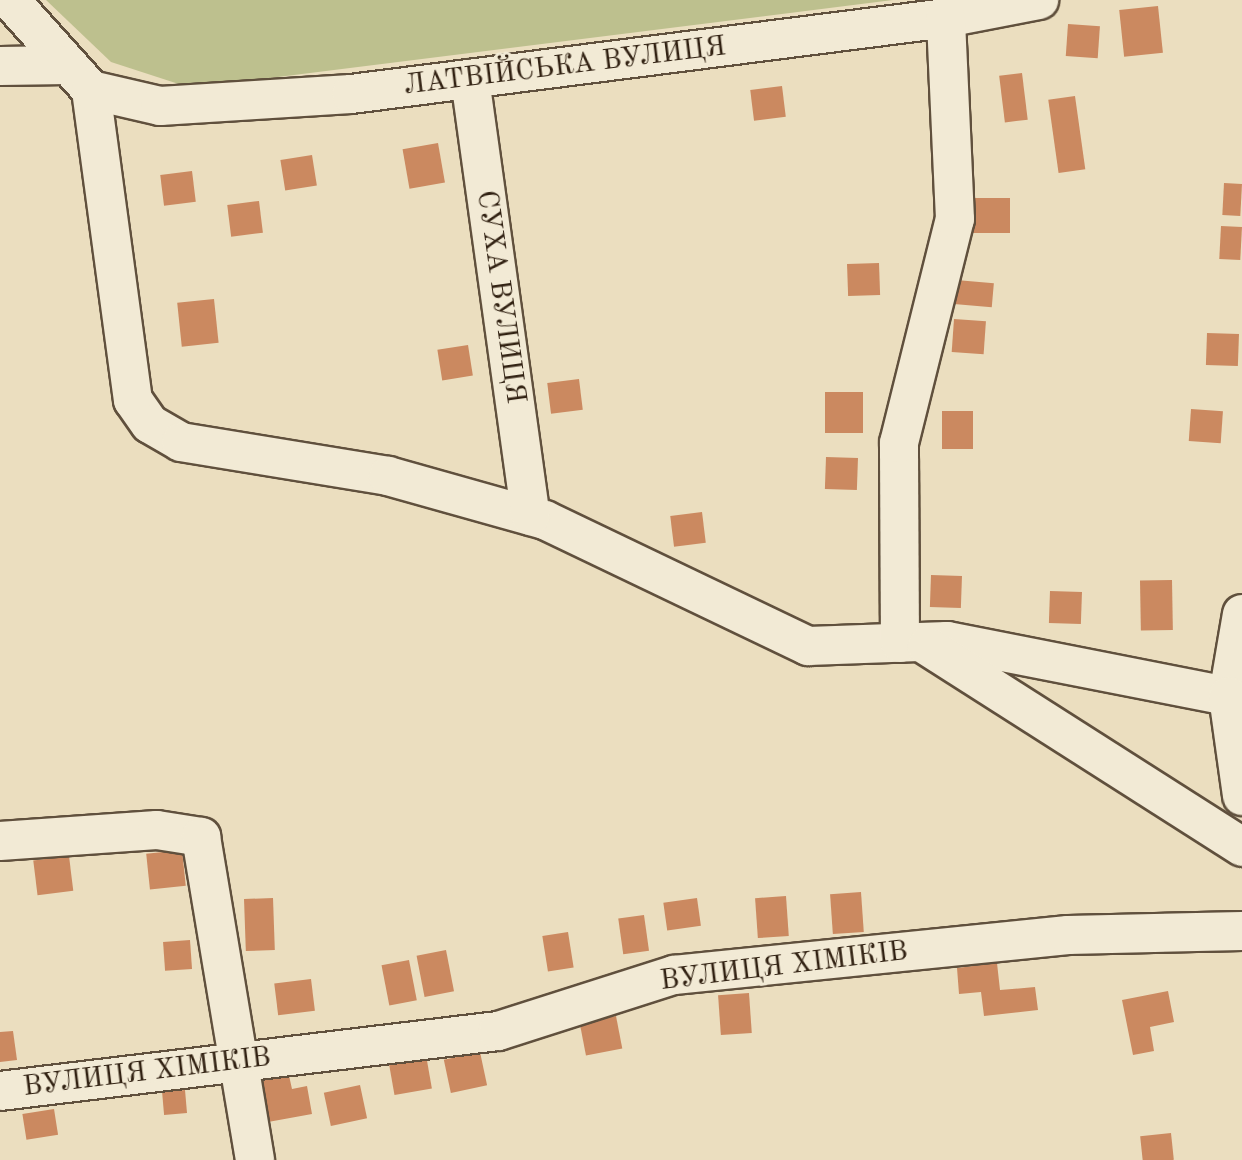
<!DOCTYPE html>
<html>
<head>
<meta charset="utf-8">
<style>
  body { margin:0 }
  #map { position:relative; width:1242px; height:1160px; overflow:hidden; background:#ebdebf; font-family:"Old Standard TT",serif }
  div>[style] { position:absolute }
  .green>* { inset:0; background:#bdc08e }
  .building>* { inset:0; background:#cb8960; transform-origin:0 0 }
  .roads { filter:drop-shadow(2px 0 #60503d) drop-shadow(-2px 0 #60503d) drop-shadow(0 2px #60503d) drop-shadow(0 -2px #60503d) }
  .minor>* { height:38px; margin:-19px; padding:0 19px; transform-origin:19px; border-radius:19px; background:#f2ead5 }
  span { translate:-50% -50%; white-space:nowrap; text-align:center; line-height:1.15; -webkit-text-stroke:6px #f2ead5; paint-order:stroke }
  .street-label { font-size:28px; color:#312112 }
</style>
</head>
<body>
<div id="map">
  <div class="green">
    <div style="clip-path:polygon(46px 0,893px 0,191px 88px,111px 62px)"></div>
  </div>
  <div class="building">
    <div style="left:1158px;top:6px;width:47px;height:39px;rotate:84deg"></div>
    <div style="left:1068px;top:24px;width:32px;height:32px;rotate:4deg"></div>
    <div style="left:1022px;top:73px;width:47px;height:23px;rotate:83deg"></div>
    <div style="left:782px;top:86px;width:31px;height:32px;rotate:83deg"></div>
    <div style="left:1075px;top:96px;width:74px;height:27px;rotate:82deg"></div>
    <div style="left:438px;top:143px;width:40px;height:36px;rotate:80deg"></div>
    <div style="left:312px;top:155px;width:31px;height:32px;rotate:81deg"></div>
    <div style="left:192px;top:171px;width:31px;height:32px;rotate:83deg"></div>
    <div style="left:1224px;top:183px;width:18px;height:32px;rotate:3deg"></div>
    <div style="left:967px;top:198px;width:43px;height:35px"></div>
    <div style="left:259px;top:201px;width:32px;height:32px;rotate:83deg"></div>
    <div style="left:1221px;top:226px;width:21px;height:33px;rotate:3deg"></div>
    <div style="left:879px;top:263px;width:32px;height:32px;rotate:88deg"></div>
    <div style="left:956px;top:280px;width:38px;height:24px;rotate:5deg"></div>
    <div style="left:214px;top:299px;width:44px;height:37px;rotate:84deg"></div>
    <div style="left:954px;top:319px;width:32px;height:33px;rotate:4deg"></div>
    <div style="left:1207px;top:333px;width:32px;height:32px;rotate:2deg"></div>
    <div style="left:468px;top:345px;width:31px;height:31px;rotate:81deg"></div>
    <div style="left:579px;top:379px;width:31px;height:32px;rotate:83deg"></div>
    <div style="left:863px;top:392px;width:41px;height:38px;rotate:90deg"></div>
    <div style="left:1191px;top:409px;width:32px;height:32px;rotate:4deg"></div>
    <div style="left:942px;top:411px;width:31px;height:38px"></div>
    <div style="left:826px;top:457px;width:32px;height:32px;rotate:2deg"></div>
    <div style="left:702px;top:512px;width:31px;height:32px;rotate:83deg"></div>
    <div style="left:931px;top:575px;width:31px;height:32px;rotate:2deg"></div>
    <div style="left:1172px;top:580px;width:50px;height:32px;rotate:89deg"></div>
    <div style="left:1050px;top:591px;width:32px;height:32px;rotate:2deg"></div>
    <div style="left:182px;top:850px;width:36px;height:36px;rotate:84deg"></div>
    <div style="left:69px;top:856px;width:35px;height:36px;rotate:83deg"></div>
    <div style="left:861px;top:892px;width:40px;height:31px;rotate:86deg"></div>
    <div style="left:786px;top:896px;width:40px;height:31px;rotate:86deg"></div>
    <div style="left:273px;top:898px;width:52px;height:29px;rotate:88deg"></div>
    <div style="left:697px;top:898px;width:28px;height:34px;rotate:82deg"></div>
    <div style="left:644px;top:915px;width:36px;height:26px;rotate:82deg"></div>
    <div style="left:568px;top:932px;width:36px;height:26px;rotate:81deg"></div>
    <div style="left:190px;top:940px;width:29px;height:27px;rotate:86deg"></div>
    <div style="left:446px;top:950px;width:42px;height:30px;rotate:79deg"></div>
    <div style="left:409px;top:960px;width:41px;height:28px;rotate:79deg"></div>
    <div style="clip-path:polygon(997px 963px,1000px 990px,1035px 987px,1038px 1010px,984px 1016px,981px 992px,959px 994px,957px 968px)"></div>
    <div style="left:311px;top:979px;width:32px;height:37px;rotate:83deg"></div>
    <div style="clip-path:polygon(1168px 991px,1174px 1022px,1150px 1027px,1154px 1051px,1133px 1055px,1122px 1000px)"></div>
    <div style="left:749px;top:993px;width:40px;height:31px;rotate:86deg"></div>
    <div style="left:616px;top:1016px;width:33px;height:37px;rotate:79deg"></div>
    <div style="clip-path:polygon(13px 1031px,17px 1060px,0 1062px,0 1032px)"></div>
    <div style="left:480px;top:1052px;width:34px;height:37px;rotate:78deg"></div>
    <div style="left:426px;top:1055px;width:34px;height:38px;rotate:80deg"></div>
    <div style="clip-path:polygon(288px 1071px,292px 1089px,307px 1086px,312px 1114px,268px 1122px,262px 1076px)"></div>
    <div style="left:360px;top:1085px;width:34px;height:37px;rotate:78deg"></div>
    <div style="left:185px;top:1090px;width:23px;height:23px;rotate:85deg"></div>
    <div style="left:54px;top:1109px;width:26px;height:32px;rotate:81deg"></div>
    <div style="left:1171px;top:1133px;width:27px;height:31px;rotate:84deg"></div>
  </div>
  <div class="roads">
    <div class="minor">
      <div style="left:10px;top:0;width:121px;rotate:48deg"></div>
      <div style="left:91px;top:90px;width:313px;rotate:82.3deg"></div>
      <div style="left:133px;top:400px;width:29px;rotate:55deg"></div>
      <div style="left:150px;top:424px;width:36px;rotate:30deg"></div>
      <div style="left:181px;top:442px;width:210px;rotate:9.3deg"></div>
      <div style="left:388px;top:476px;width:163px;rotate:15.7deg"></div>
      <div style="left:545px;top:520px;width:292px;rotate:25.6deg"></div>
      <div style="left:808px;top:646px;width:139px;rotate:-2.1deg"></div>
      <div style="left:947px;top:641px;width:286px;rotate:11.1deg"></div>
      <div style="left:1228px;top:696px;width:19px;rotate:43deg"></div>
      <div style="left:0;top:66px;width:68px;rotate:-0.8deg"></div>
      <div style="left:470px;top:79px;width:441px;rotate:82.1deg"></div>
      <div style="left:91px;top:90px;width:71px;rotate:13.1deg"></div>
      <div style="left:160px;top:106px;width:191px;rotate:-3.6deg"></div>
      <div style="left:351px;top:94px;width:600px;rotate:-7.28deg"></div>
      <div style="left:946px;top:18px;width:95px;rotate:-11deg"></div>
      <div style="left:1242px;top:614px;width:83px;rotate:99.7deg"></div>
      <div style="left:1228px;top:696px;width:101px;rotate:82deg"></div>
      <div style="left:900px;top:643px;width:200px;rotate:-90.3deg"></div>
      <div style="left:899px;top:443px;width:231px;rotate:-76deg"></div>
      <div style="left:955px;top:219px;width:201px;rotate:-92.6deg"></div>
      <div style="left:927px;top:646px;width:374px;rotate:32.5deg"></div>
      <div style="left:0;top:841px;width:157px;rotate:-4deg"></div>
      <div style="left:157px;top:830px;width:45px;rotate:9deg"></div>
      <div style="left:201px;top:837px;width:327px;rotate:80.5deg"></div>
      <div style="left:0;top:1091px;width:502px;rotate:-6.87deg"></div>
      <div style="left:498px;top:1031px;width:185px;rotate:-17.7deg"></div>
      <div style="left:674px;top:975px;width:396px;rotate:-5.8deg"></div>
      <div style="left:1068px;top:935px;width:174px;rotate:-1.3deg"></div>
    </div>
  </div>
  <div class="street-label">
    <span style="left:565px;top:67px;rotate:-7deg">ЛАТВІЙСЬКА ВУЛИЦЯ</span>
    <span style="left:500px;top:297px;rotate:82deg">СУХА ВУЛИЦЯ</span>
    <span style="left:784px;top:967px;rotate:-7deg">ВУЛИЦЯ ХІМІКІВ</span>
    <span style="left:147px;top:1073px;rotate:-7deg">ВУЛИЦЯ ХІМІКІВ</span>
  </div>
</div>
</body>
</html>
